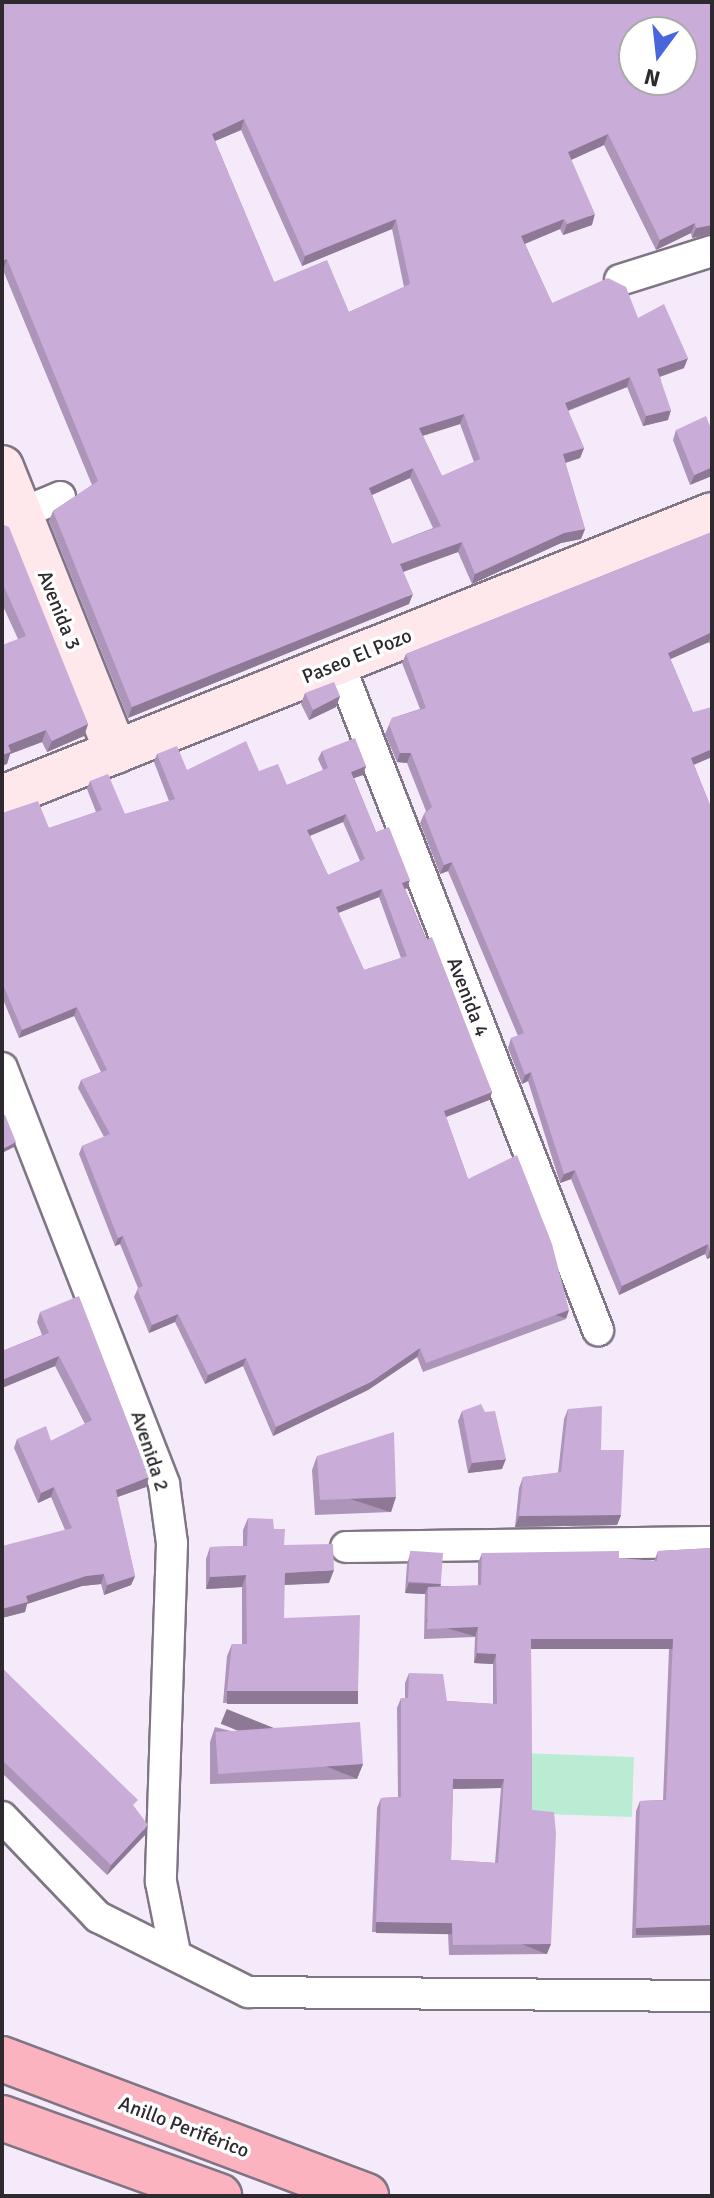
<!DOCTYPE html>
<html>
<head>
<meta charset="utf-8">
<style>
  body { margin:0 }
  #map { position:relative; width:714px; height:2198px; overflow:hidden; background:#f5eafa; font-family:Signika,sans-serif }
  div>[style] { position:absolute }
  .green>* { inset:0; background:#b9ecd3; transform-origin:0 0 }
  .roads { filter:drop-shadow(2px 0 #7f7584) drop-shadow(-2px 0 #7f7584) drop-shadow(0 2px #7f7584) drop-shadow(0 -2px #7f7584) }
  .street>* { height:30px; margin:-15px; padding:0 15px; transform-origin:15px; border-radius:15px; background:#fff }
  .secondary>* { height:42px; margin:-21px; padding:0 21px; transform-origin:21px; border-radius:21px; background:#fee8ec }
  .highway>* { height:44px; margin:-22px; padding:0 22px; transform-origin:22px; border-radius:22px; background:#fcb3c0 }
  .wall>* { inset:0; background:#ad94b9 }
  .shaded-wall>* { inset:0; background:#8d7896; transform-origin:0 0 }
  .building>* { inset:0; background:#c9acd7; transform-origin:0 0 }
  span { translate:-50% -50%; white-space:nowrap; text-align:center; line-height:1.15; -webkit-text-stroke:7px #fff; paint-order:stroke }
  .street-label { font-size:20px; color:#2d292f }
  .frame { position:absolute; inset:0; border:4px solid #2d292f; pointer-events:none }
  .north { position:absolute; left:618px; top:16px; width:80px; height:80px; box-sizing:border-box; background:#fff; border:2px solid #aba9ac; border-radius:50%; rotate:195deg; font-size:22px; font-weight:700; line-height:32px; text-align:center; color:#2d292f }
  .north::after { content:''; display:block; margin:auto; width:28px; height:36px; background:#4767da; clip-path:polygon(50% 0,100% 100%,50% 72%,0 100%) }
</style>
</head>
<body>
<div id="map">
  <div class="green">
    <div style="left:519px;top:1753px;width:115px;height:60px;rotate:2deg"></div>
  </div>
  <div class="roads">
    <div class="street">
      <div style="left:620px;top:280px;width:96px;rotate:-17.5deg"></div>
      <div style="left:3px;top:521px;width:62px;rotate:-22.8deg"></div>
      <div style="left:339px;top:664px;width:715px;rotate:68.75deg"></div>
      <div style="left:2px;top:1068px;width:446px;rotate:68.7deg"></div>
      <div style="left:164px;top:1484px;width:60px;rotate:82.3deg"></div>
      <div style="left:172px;top:1543px;width:339px;rotate:91.9deg"></div>
      <div style="left:161px;top:1882px;width:72px;rotate:78.8deg"></div>
      <div style="left:346px;top:1547px;width:366px;rotate:-0.8deg"></div>
      <div style="left:2px;top:1817px;width:139px;rotate:46.2deg"></div>
      <div style="left:98px;top:1917px;width:168px;rotate:26.6deg"></div>
      <div style="left:248px;top:1992px;width:464px;rotate:0.5deg"></div>
    </div>
    <div class="secondary">
      <div style="left:2px;top:467px;width:307px;rotate:68.2deg"></div>
      <div style="left:2px;top:797px;width:764px;rotate:-21.73deg"></div>
    </div>
    <div class="highway">
      <div style="left:2px;top:2059px;width:389px;rotate:20.6deg"></div>
      <div style="left:2px;top:2118px;width:231px;rotate:19.8deg"></div>
    </div>
  </div>
  <div class="wall">
    <div style="clip-path:polygon(evenodd,2px 2px,712px 2px,712px 234px,692px 238px,691px 233px,656px 250px,604px 145px,571px 160px,592px 225px,563px 235px,560px 229px,525px 244px,552px 303px,638px 318px,684px 368px,660px 377px,668px 420px,643px 426px,627px 387px,568px 411px,584px 448px,580px 458px,565px 463px,585px 529px,581px 539px,561px 543px,472px 584px,458px 552px,403px 572px,409px 604px,128px 718px,49px 521px,53px 511px,92px 485px,3px 270px,2px 2px,241px 130px,302px 266px,392px 229px,404px 287px,349px 312px,274px 282px,215px 141px,241px 130px,2px 2px,460px 424px,474px 462px,442px 476px,423px 436px,460px 424px,2px 2px,410px 478px,433px 528px,392px 544px,372px 495px,410px 478px)"></div>
    <div style="clip-path:polygon(676px 430px,712px 431px,690px 485px,673px 440px)"></div>
    <div style="clip-path:polygon(2px 524px,88px 724px,84px 736px,47px 752px,42px 742px,10px 754px,7px 764px,18px 639px,2px 604px)"></div>
    <div style="clip-path:polygon(712px 532px,712px 650px,709px 642px,670px 659px,712px 757px,694px 765px,712px 810px,712px 1257px,707px 1259px,705px 1254px,619px 1295px,571px 1179px,560px 1183px,528px 1081px,522px 1084px,508px 1048px,511px 1038px,518px 1036px,448px 871px,440px 874px,420px 823px,424px 814px,426px 811px,407px 763px,397px 762px,385px 734px,392px 718px,420px 709px,402px 663px,406px 654px)"></div>
    <div style="clip-path:polygon(305px 693px,340px 696px,336px 707px,309px 720px,301px 704px)"></div>
    <div style="clip-path:polygon(evenodd,322px 751px,366px 766px,363px 775px,354px 778px,376px 832px,407px 888px,405px 889px,492px 1092px,489px 1100px,446px 1117px,468px 1179px,566px 1319px,423px 1372px,417px 1357px,368px 1390px,273px 1436px,243px 1366px,205px 1384px,175px 1322px,149px 1333px,134px 1297px,138px 1288px,120px 1244px,115px 1246px,79px 1154px,82px 1146px,104px 1137px,78px 1088px,81px 1080px,101px 1072px,74px 1016px,19px 1038px,2px 997px,2px 813px,49px 828px,96px 812px,87px 789px,90px 781px,125px 814px,169px 801px,154px 762px,157px 754px,187px 770px,259px 771px,287px 785px,323px 770px,318px 759px,322px 751px,343px 822px,360px 861px,328px 875px,310px 836px,343px 822px,322px 751px,379px 897px,401px 958px,364px 970px,338px 913px,379px 897px)"></div>
    <div style="clip-path:polygon(40px 1312px,149px 1477px,146px 1487px,117px 1497px,135px 1576px,131px 1585px,104px 1595px,101px 1584px,82px 1586px,27px 1604px,25px 1612px,2px 1618px,65px 1530px,51px 1497px,38px 1503px,14px 1448px,17px 1439px,51px 1441px,85px 1424px,55px 1366px,2px 1388px,2px 1351px,42px 1335px,37px 1322px)"></div>
    <div style="clip-path:polygon(568px 1409px,601px 1450px,621px 1515px,617px 1525px,515px 1527px,519px 1488px,523px 1477px,558px 1473px,564px 1419px)"></div>
    <div style="clip-path:polygon(462px 1411px,485px 1412px,502px 1469px,468px 1473px,458px 1421px)"></div>
    <div style="clip-path:polygon(712px 1448px,712px 1524px,711px 1524px)"></div>
    <div style="clip-path:polygon(317px 1456px,391px 1512px,315px 1515px,312px 1470px)"></div>
    <div style="clip-path:polygon(248px 1518px,274px 1529px,284px 1545px,329px 1583px,284px 1585px,284px 1618px,358px 1691px,354px 1704px,223px 1703px,227px 1656px,232px 1644px,242px 1644px,242px 1587px,206px 1589px,206px 1559px,210px 1547px,243px 1546px,243px 1530px)"></div>
    <div style="clip-path:polygon(evenodd,712px 1548px,712px 1935px,632px 1938px,636px 1811px,640px 1801px,663px 1800px,669px 1649px,531px 1649px,532px 1810px,547px 1954px,449px 1955px,448px 1933px,372px 1932px,377px 1808px,381px 1798px,398px 1797px,397px 1708px,401px 1698px,405px 1698px,405px 1683px,409px 1673px,447px 1701px,493px 1704px,493px 1664px,474px 1663px,475px 1637px,424px 1639px,425px 1594px,405px 1593px,407px 1564px,410px 1554px,441px 1584px,440px 1586px,478px 1586px,478px 1563px,482px 1553px,619px 1558px,654px 1561px,658px 1551px,712px 1548px,501px 1788px,495px 1863px,451px 1860px,453px 1789px,501px 1788px)"></div>
    <div style="clip-path:polygon(2px 1668px,135px 1808px,145px 1835px,107px 1875px,2px 1773px)"></div>
    <div style="clip-path:polygon(215px 1727px,363px 1764px,357px 1779px,210px 1784px,210px 1742px)"></div>
  </div>
  <div class="shaded-wall">
    <div style="clip-path:polygon(244px 119px,241px 130px,208px 144px,212px 134px)"></div>
    <div style="clip-path:polygon(608px 134px,604px 145px,564px 163px,568px 152px)"></div>
    <div style="clip-path:polygon(595px 214px,592px 225px,563px 235px,567px 224px)"></div>
    <div style="clip-path:polygon(396px 219px,392px 229px,302px 266px,305px 256px)"></div>
    <div style="clip-path:polygon(564px 219px,560px 229px,517px 247px,521px 236px)"></div>
    <div style="clip-path:polygon(695px 223px,691px 233px,656px 250px,660px 240px)"></div>
    <div style="clip-path:polygon(712px 225px,712px 234px,692px 238px,696px 228px)"></div>
    <div style="clip-path:polygon(7px 259px,3px 270px,2px 270px,2px 261px)"></div>
    <div style="clip-path:polygon(688px 358px,684px 368px,653px 379px,657px 369px)"></div>
    <div style="clip-path:polygon(630px 377px,627px 387px,561px 413px,565px 403px)"></div>
    <div style="clip-path:polygon(671px 410px,668px 420px,643px 426px,646px 416px)"></div>
    <div style="clip-path:polygon(464px 414px,460px 424px,415px 438px,419px 428px)"></div>
    <div style="clip-path:polygon(584px 448px,580px 458px,559px 465px,563px 454px)"></div>
    <div style="clip-path:polygon(712px 467px,712px 476px,690px 485px,694px 475px)"></div>
    <div style="clip-path:polygon(413px 468px,410px 478px,365px 498px,369px 488px)"></div>
    <div style="clip-path:polygon(585px 529px,581px 539px,561px 543px,472px 584px,475px 574px,564px 533px)"></div>
    <div style="clip-path:polygon(462px 542px,458px 552px,397px 574px,400px 564px)"></div>
    <div style="clip-path:polygon(413px 594px,409px 604px,128px 718px,132px 707px)"></div>
    <div style="clip-path:polygon(712px 632px,709px 642px,664px 662px,668px 653px)"></div>
    <div style="clip-path:polygon(340px 696px,336px 707px,309px 720px,313px 710px)"></div>
    <div style="clip-path:polygon(88px 724px,84px 736px,47px 752px,52px 741px)"></div>
    <div style="clip-path:polygon(46px 730px,42px 742px,10px 754px,7px 764px,2px 766px,2px 755px,8px 745px)"></div>
    <div style="clip-path:polygon(712px 749px,712px 757px,687px 767px,691px 758px)"></div>
    <div style="clip-path:polygon(400px 753px,411px 753px,407px 763px,397px 762px)"></div>
    <div style="clip-path:polygon(366px 766px,363px 775px,348px 780px,351px 772px)"></div>
    <div style="clip-path:polygon(346px 814px,343px 822px,304px 838px,307px 830px)"></div>
    <div style="clip-path:polygon(452px 862px,448px 871px,440px 874px,444px 865px)"></div>
    <div style="clip-path:polygon(410px 880px,407px 888px,399px 892px,402px 883px)"></div>
    <div style="clip-path:polygon(382px 889px,379px 897px,333px 915px,336px 907px)"></div>
    <div style="clip-path:polygon(77px 1007px,74px 1016px,19px 1038px,22px 1030px)"></div>
    <div style="clip-path:polygon(531px 1072px,528px 1081px,522px 1084px,525px 1075px)"></div>
    <div style="clip-path:polygon(492px 1092px,489px 1100px,441px 1119px,444px 1111px)"></div>
    <div style="clip-path:polygon(16px 1142px,14px 1147px,2px 1153px,2px 1149px)"></div>
    <div style="clip-path:polygon(575px 1170px,571px 1179px,560px 1183px,564px 1174px)"></div>
    <div style="clip-path:polygon(123px 1236px,120px 1244px,115px 1246px,118px 1238px)"></div>
    <div style="clip-path:polygon(708px 1244px,705px 1254px,619px 1295px,622px 1286px)"></div>
    <div style="clip-path:polygon(712px 1249px,712px 1257px,707px 1259px,710px 1250px)"></div>
    <div style="left:569px;top:1310px;width:9px;height:153px;rotate:108deg"></div>
    <div style="clip-path:polygon(178px 1314px,175px 1322px,149px 1333px,152px 1325px)"></div>
    <div style="clip-path:polygon(420px 1348px,417px 1357px,368px 1390px,273px 1436px,276px 1427px)"></div>
    <div style="clip-path:polygon(59px 1356px,55px 1366px,2px 1388px,2px 1380px)"></div>
    <div style="clip-path:polygon(246px 1358px,243px 1366px,205px 1384px,208px 1375px)"></div>
    <div style="clip-path:polygon(506px 1459px,502px 1469px,468px 1473px,472px 1463px)"></div>
    <div style="clip-path:polygon(149px 1477px,146px 1487px,112px 1499px,116px 1490px)"></div>
    <div style="clip-path:polygon(54px 1487px,51px 1497px,38px 1503px,41px 1493px)"></div>
    <div style="left:396px;top:1497px;width:16px;height:76px;rotate:108deg"></div>
    <div style="clip-path:polygon(621px 1515px,617px 1525px,515px 1527px,519px 1516px)"></div>
    <div style="clip-path:polygon(334px 1570px,329px 1583px,280px 1585px,285px 1573px)"></div>
    <div style="clip-path:polygon(104px 1574px,101px 1584px,82px 1586px,27px 1604px,25px 1612px,2px 1618px,2px 1609px,26px 1596px,86px 1576px)"></div>
    <div style="clip-path:polygon(246px 1575px,242px 1587px,206px 1589px,210px 1577px)"></div>
    <div style="clip-path:polygon(135px 1576px,131px 1585px,104px 1595px,107px 1585px)"></div>
    <div style="clip-path:polygon(409px 1583px,441px 1584px,438px 1594px,428px 1587px,425px 1594px,405px 1593px)"></div>
    <div style="left:478px;top:1627px;width:10px;height:51px;rotate:107deg"></div>
    <div style="left:531px;top:1639px;width:142px;height:10px"></div>
    <div style="clip-path:polygon(477px 1653px,496px 1654px,493px 1664px,474px 1663px)"></div>
    <div style="left:227px;top:1691px;width:131px;height:13px"></div>
    <div style="left:363px;top:1764px;width:16px;height:147px;rotate:112deg"></div>
    <div style="clip-path:polygon(453px 1779px,504px 1779px,501px 1788px,450px 1789px)"></div>
    <div style="clip-path:polygon(148px 1825px,145px 1835px,107px 1875px,111px 1865px)"></div>
    <div style="left:376px;top:1922px;width:76px;height:11px;rotate:1deg"></div>
    <div style="left:712px;top:1925px;width:10px;height:76px;rotate:90deg"></div>
    <div style="left:551px;top:1944px;width:11px;height:98px;rotate:112deg"></div>
  </div>
  <div class="building">
    <div style="clip-path:polygon(evenodd,2px 2px,712px 2px,712px 225px,696px 228px,695px 223px,660px 240px,608px 134px,568px 152px,595px 214px,567px 224px,564px 219px,521px 236px,552px 303px,608px 278px,626px 287px,638px 318px,664px 304px,688px 358px,657px 369px,671px 410px,646px 416px,630px 377px,565px 403px,584px 448px,563px 454px,585px 529px,564px 533px,475px 574px,462px 542px,400px 564px,413px 594px,132px 707px,53px 511px,98px 481px,7px 259px,2px 261px,2px 2px,634px 32px,682px 32px,682px 80px,634px 80px,634px 32px,2px 2px,244px 119px,305px 256px,396px 219px,410px 284px,349px 312px,327px 260px,274px 282px,212px 134px,244px 119px,2px 2px,464px 414px,480px 459px,442px 476px,419px 428px,464px 414px,2px 2px,413px 468px,441px 526px,392px 544px,369px 488px,413px 468px)"></div>
    <div style="clip-path:polygon(706px 416px,712px 431px,712px 467px,694px 475px,676px 430px)"></div>
    <div style="clip-path:polygon(2px 524px,9px 527px,88px 724px,52px 741px,46px 730px,8px 745px,11px 752px,2px 755px,2px 645px,26px 636px,2px 582px)"></div>
    <div style="clip-path:polygon(712px 532px,712px 632px,668px 653px,693px 712px,712px 707px,712px 749px,691px 758px,712px 810px,712px 1249px,710px 1250px,708px 1244px,622px 1286px,575px 1170px,564px 1174px,531px 1072px,525px 1075px,511px 1038px,524px 1033px,452px 862px,444px 865px,424px 814px,432px 807px,411px 753px,400px 753px,389px 724px,392px 718px,426px 708px,406px 654px)"></div>
    <div style="clip-path:polygon(334px 682px,340px 696px,313px 710px,305px 693px)"></div>
    <div style="clip-path:polygon(evenodd,355px 738px,366px 766px,351px 772px,376px 832px,389px 827px,410px 880px,402px 883px,426px 940px,432px 937px,492px 1092px,444px 1111px,468px 1179px,517px 1155px,552px 1244px,569px 1310px,426px 1363px,420px 1348px,371px 1382px,276px 1427px,246px 1358px,208px 1375px,178px 1314px,152px 1325px,137px 1289px,143px 1286px,123px 1236px,118px 1238px,82px 1146px,110px 1134px,81px 1080px,107px 1070px,77px 1007px,22px 1030px,2px 982px,2px 813px,38px 801px,49px 828px,102px 810px,90px 781px,108px 774px,125px 814px,175px 799px,157px 754px,177px 746px,187px 770px,246px 741px,259px 771px,278px 764px,287px 785px,328px 768px,322px 751px,355px 738px,346px 814px,365px 859px,328px 875px,307px 830px,346px 814px,355px 738px,382px 889px,407px 956px,364px 970px,336px 907px,382px 889px)"></div>
    <div style="clip-path:polygon(5px 1115px,16px 1142px,2px 1149px,2px 1117px)"></div>
    <div style="clip-path:polygon(79px 1296px,149px 1477px,116px 1490px,135px 1576px,107px 1585px,104px 1574px,86px 1576px,26px 1596px,28px 1602px,2px 1609px,2px 1546px,72px 1528px,54px 1487px,41px 1493px,17px 1439px,46px 1426px,51px 1441px,92px 1420px,59px 1356px,2px 1380px,2px 1351px,49px 1333px,40px 1312px)"></div>
    <div style="clip-path:polygon(481px 1404px,485px 1412px,495px 1411px,506px 1459px,472px 1463px,462px 1411px)"></div>
    <div style="clip-path:polygon(602px 1406px,601px 1450px,624px 1450px,621px 1515px,519px 1516px,523px 1477px,561px 1472px,568px 1409px)"></div>
    <div style="clip-path:polygon(394px 1432px,396px 1497px,320px 1500px,317px 1456px)"></div>
    <div style="clip-path:polygon(248px 1518px,273px 1519px,274px 1529px,285px 1529px,284px 1545px,333px 1544px,334px 1570px,285px 1573px,284px 1618px,360px 1615px,358px 1691px,227px 1691px,232px 1644px,247px 1644px,246px 1575px,210px 1577px,210px 1547px,247px 1546px)"></div>
    <div style="clip-path:polygon(evenodd,712px 1548px,712px 1925px,636px 1928px,640px 1801px,666px 1800px,673px 1639px,531px 1639px,532px 1810px,554px 1812px,556px 1834px,551px 1944px,453px 1945px,452px 1923px,376px 1922px,381px 1798px,401px 1797px,401px 1698px,408px 1698px,409px 1673px,443px 1674px,447px 1701px,497px 1704px,496px 1654px,477px 1653px,478px 1627px,427px 1629px,428px 1587px,481px 1585px,482px 1553px,619px 1551px,619px 1558px,657px 1561px,658px 1551px,712px 1548px,453px 1779px,504px 1779px,498px 1863px,451px 1860px,453px 1779px)"></div>
    <div style="left:443px;top:1553px;width:31px;height:33px;rotate:94deg"></div>
    <div style="clip-path:polygon(2px 1668px,138px 1800px,133px 1805px,148px 1825px,111px 1865px,2px 1760px)"></div>
    <div style="left:360px;top:1722px;width:42px;height:145px;rotate:86deg"></div>
  </div>
  <div class="street-label">
    <span style="left:59px;top:610px;rotate:68deg">Avenida 3</span>
    <span style="left:357px;top:656px;rotate:-22deg">Paseo El Pozo</span>
    <span style="left:468px;top:997px;rotate:69deg">Avenida 4</span>
    <span style="left:150px;top:1451px;rotate:72deg">Avenida 2</span>
    <span style="left:184px;top:2127px;rotate:21deg">Anillo Periférico</span>
  </div>
  <div class="frame"></div>
  <div class="north">N</div>
</div>
</body>
</html>
